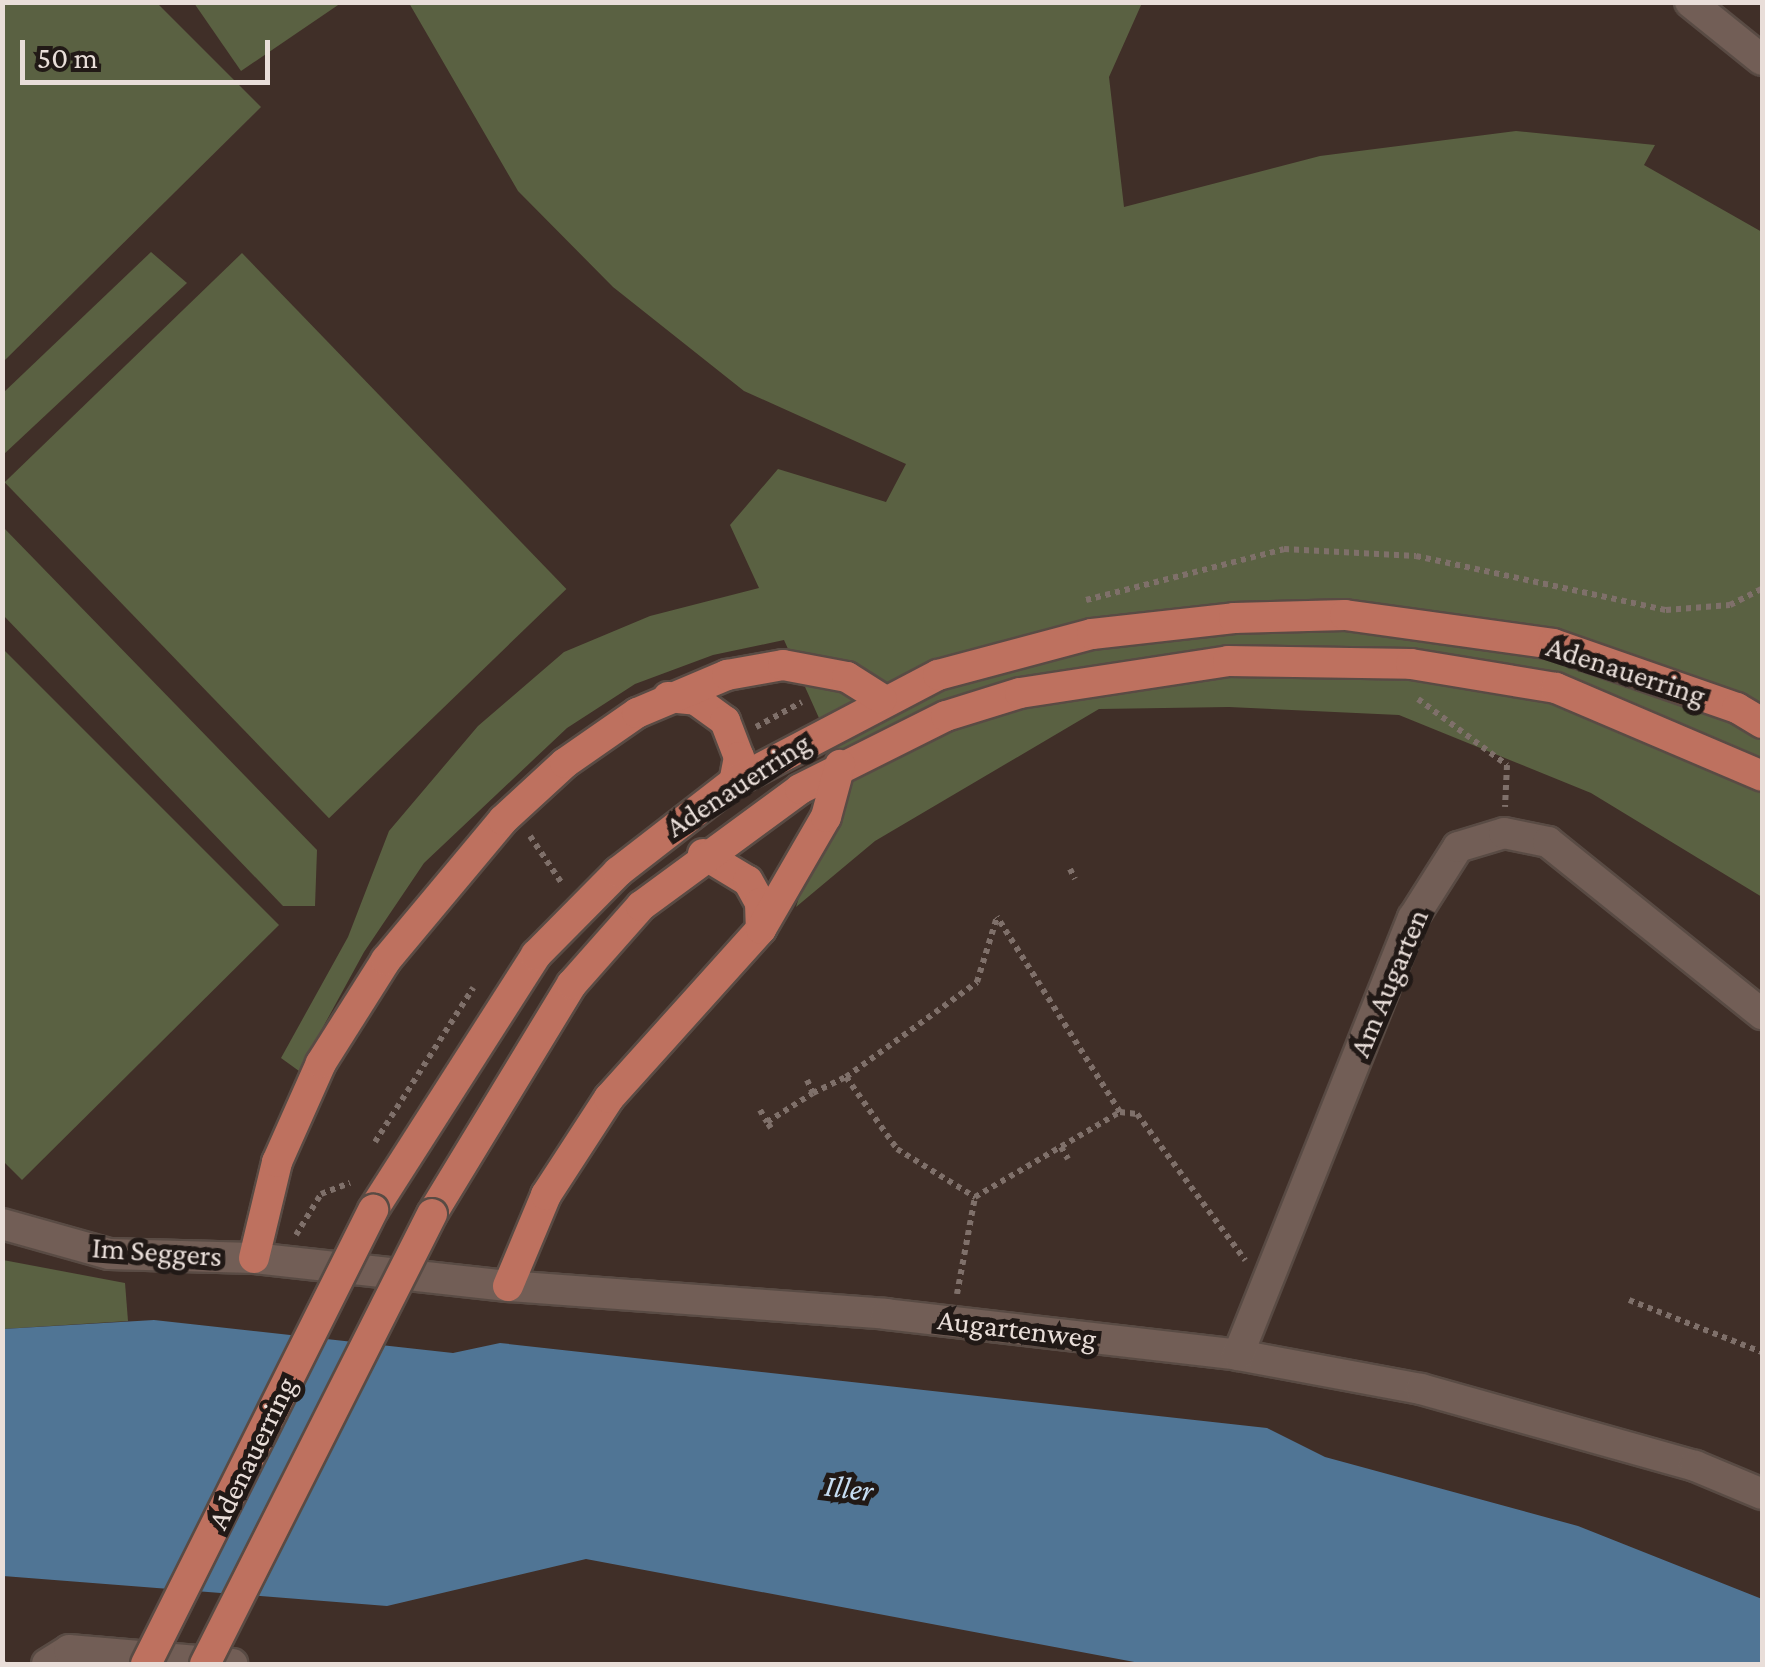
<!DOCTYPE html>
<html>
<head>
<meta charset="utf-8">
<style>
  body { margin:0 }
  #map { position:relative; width:1765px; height:1667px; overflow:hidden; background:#402f28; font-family:"Crimson Pro",serif }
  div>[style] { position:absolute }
  .green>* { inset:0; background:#5a6142; transform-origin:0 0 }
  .water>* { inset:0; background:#507595 }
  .path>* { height:6px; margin-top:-3px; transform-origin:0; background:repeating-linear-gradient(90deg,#7f706a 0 5px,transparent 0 10px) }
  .roads { filter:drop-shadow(2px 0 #594b44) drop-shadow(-2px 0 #594b44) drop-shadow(0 2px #594b44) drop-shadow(0 -2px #594b44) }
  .minor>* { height:30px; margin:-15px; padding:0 15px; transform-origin:15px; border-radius:15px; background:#725e56 }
  .major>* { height:30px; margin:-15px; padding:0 15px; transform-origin:15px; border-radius:15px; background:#be715f }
  .bridges { filter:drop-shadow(2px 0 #594b44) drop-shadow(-2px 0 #594b44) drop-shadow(0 2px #594b44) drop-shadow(0 -2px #594b44) }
  .major-bridge>* { height:30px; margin:-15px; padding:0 15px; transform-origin:15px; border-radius:15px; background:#be715f }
  span { translate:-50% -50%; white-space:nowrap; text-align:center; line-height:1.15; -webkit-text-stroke:10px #211916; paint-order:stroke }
  .street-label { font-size:30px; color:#e9ded9 }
  .water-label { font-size:32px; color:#c7def3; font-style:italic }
  .frame { position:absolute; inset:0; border:5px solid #e9ded9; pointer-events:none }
  .scale { position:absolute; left:20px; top:40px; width:250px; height:45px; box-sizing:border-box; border:5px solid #e9ded9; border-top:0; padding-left:12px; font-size:30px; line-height:35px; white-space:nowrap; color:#e9ded9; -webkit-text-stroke:8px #211916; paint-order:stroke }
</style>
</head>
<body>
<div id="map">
  <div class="green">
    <div style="clip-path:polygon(3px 2px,157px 3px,261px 107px,3px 362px)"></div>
    <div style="clip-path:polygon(194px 3px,341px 3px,241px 71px)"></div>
    <div style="clip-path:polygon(409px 3px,1142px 3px,1109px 77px,1124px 207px,1320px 156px,1516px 131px,1655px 145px,1644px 165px,1762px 232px,1762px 897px,1591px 793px,1399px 715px,1229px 707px,1099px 709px,875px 841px,796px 907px,840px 765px,784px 640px,713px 655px,635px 684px,567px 728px,424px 863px,364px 952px,299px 1071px,281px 1058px,348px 937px,389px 831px,478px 726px,564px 652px,650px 616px,759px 588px,730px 525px,778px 469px,886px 502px,906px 464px,744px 391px,613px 287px,518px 191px)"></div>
    <div style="clip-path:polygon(151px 252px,187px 283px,3px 455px,3px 393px)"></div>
    <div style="left:242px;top:253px;width:467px;height:330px;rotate:46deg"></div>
    <div style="clip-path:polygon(3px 527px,317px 850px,315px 906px,283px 906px,3px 615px)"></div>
    <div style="clip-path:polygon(2px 648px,279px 925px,22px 1180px,2px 1160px)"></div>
    <div style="clip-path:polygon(3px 1260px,125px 1283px,128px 1321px,3px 1329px)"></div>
  </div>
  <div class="water">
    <div style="clip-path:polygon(154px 1320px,453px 1353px,500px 1343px,1267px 1428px,1325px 1457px,1578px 1526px,1762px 1599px,1762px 1664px,1145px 1664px,586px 1559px,387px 1606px,3px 1576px,3px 1329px)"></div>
  </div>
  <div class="path">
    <div style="left:1086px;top:600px;width:204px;rotate:-14.4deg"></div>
    <div style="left:1284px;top:549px;width:132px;rotate:3deg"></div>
    <div style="left:1416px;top:556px;width:256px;rotate:12.2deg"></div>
    <div style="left:1666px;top:610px;width:64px;rotate:-4.5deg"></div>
    <div style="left:1730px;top:605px;width:36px;rotate:-27deg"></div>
    <div style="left:1418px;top:699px;width:111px;rotate:36.6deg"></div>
    <div style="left:1507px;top:765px;width:42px;rotate:92.7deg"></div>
    <div style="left:756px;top:727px;width:52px;rotate:-28.5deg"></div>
    <div style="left:530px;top:836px;width:55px;rotate:56deg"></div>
    <div style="left:1070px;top:869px;width:11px;rotate:63deg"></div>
    <div style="left:846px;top:1077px;width:88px;rotate:54.7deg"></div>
    <div style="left:897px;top:1149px;width:92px;rotate:31.6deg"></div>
    <div style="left:975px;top:1197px;width:168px;rotate:-30.4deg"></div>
    <div style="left:1120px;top:1112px;width:231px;rotate:-122.2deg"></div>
    <div style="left:807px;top:1080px;width:14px;rotate:65deg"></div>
    <div style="left:813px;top:1093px;width:37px;rotate:-26deg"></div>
    <div style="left:846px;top:1077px;width:162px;rotate:-35.9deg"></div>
    <div style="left:977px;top:982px;width:68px;rotate:-72.9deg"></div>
    <div style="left:760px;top:1110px;width:14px;rotate:60deg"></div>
    <div style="left:1120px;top:1112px;width:17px;rotate:7deg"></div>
    <div style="left:1137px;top:1114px;width:182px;rotate:53.5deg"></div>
    <div style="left:771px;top:1128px;width:7px;rotate:-124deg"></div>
    <div style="left:767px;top:1122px;width:54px;rotate:-32.2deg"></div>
    <div style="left:375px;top:1142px;width:183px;rotate:-57.5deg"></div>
    <div style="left:1061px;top:1147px;width:14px;rotate:60deg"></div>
    <div style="left:296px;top:1235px;width:48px;rotate:-58.6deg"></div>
    <div style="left:321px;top:1194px;width:31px;rotate:-21deg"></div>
    <div style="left:957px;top:1294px;width:99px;rotate:-79.5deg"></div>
    <div style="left:1629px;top:1300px;width:143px;rotate:21.4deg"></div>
    <div style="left:2px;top:1664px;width:4px"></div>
  </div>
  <div class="roads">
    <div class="minor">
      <div style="left:1690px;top:2px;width:92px;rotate:38.9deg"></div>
      <div style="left:2px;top:1224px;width:111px;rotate:15.7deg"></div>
      <div style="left:109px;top:1254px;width:145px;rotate:1.6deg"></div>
      <div style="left:254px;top:1258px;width:256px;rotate:6.3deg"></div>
      <div style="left:508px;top:1286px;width:379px;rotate:4.2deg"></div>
      <div style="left:886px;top:1314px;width:354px;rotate:6.6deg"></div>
      <div style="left:1238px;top:1355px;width:186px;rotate:10.5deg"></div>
      <div style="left:1421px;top:1389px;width:285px;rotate:15.7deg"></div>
      <div style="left:1695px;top:1466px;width:73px;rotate:22.7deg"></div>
      <div style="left:1238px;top:1355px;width:471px;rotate:-68.2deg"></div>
      <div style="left:1413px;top:918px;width:84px;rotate:-57.6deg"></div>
      <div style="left:1458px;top:847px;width:48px;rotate:-16.9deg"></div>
      <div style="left:1504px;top:833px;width:45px;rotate:11.6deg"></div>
      <div style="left:1548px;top:842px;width:275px;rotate:38.8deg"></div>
      <div style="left:47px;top:1664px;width:26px;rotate:-32deg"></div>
      <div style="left:69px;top:1650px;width:164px;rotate:4.9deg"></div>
    </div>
    <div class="major">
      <div style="left:668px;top:697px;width:28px;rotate:6deg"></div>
      <div style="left:696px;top:700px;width:36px;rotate:36deg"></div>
      <div style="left:725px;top:721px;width:39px;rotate:69deg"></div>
      <div style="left:739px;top:757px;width:25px;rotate:101deg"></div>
      <div style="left:703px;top:854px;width:52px;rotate:31deg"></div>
      <div style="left:748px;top:881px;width:25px;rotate:61deg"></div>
      <div style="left:760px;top:903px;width:26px;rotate:88deg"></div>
      <div style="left:373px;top:1210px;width:303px;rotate:-57.4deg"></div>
      <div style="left:536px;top:955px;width:117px;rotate:-45.3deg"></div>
      <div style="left:618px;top:872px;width:147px;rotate:-37.8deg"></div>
      <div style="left:734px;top:782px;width:230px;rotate:-27.7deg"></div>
      <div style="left:938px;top:675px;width:159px;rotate:-14.9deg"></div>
      <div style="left:1092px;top:634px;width:143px;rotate:-6.4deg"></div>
      <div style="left:1234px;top:618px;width:111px;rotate:-1.5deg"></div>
      <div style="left:1345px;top:615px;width:210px;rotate:7.9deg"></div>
      <div style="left:1553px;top:644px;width:195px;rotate:19.2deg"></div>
      <div style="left:1737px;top:708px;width:29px;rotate:31deg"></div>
      <div style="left:432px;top:1214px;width:269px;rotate:-58.7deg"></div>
      <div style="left:572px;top:984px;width:104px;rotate:-48.5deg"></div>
      <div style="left:641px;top:906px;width:197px;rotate:-36.3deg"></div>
      <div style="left:800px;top:789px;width:163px;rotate:-26.6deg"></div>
      <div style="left:946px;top:716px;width:77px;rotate:-17.3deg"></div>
      <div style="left:1020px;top:693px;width:210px;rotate:-8.7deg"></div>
      <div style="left:1228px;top:661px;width:183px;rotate:0.9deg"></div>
      <div style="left:1411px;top:664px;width:147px;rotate:9.4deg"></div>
      <div style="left:1556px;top:688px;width:224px;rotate:23.1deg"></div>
      <div style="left:254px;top:1258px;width:99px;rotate:-76.5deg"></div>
      <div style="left:277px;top:1162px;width:108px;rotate:-66deg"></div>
      <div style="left:321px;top:1063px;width:122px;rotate:-57.7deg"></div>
      <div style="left:386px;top:960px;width:182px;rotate:-50.1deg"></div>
      <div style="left:503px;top:820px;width:84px;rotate:-42.6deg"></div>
      <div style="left:565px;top:763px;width:88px;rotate:-34.8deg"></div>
      <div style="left:637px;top:713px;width:98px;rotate:-22.9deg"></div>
      <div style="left:727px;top:675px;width:57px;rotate:-10.1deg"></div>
      <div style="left:783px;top:665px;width:65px;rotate:10.6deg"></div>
      <div style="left:847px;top:677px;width:41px;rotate:32.2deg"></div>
      <div style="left:508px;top:1286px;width:99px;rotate:-67.3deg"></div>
      <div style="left:546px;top:1195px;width:116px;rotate:-57deg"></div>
      <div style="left:609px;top:1098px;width:227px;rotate:-48deg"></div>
      <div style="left:761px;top:929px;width:129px;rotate:-59.9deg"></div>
      <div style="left:826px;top:817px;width:54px;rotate:-74.9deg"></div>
    </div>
  </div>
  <div class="bridges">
    <div class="major-bridge">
      <div style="left:146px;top:1664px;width:508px;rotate:-63.43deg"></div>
      <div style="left:205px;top:1664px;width:504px;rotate:-63.23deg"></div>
    </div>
  </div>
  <div class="street-label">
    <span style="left:1626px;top:671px;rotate:18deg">Adenauerring</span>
    <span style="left:738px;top:785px;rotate:-33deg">Adenauerring</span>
    <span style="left:1389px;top:983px;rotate:-67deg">Am Augarten</span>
    <span style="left:157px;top:1252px;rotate:4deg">Im Seggers</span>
    <span style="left:1017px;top:1329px;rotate:7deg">Augartenweg</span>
    <span style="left:252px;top:1453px;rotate:-64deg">Adenauerring</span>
  </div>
  <div class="water-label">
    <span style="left:849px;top:1488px;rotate:7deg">Iller</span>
  </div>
  <div class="frame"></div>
  <div class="scale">50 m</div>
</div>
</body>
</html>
